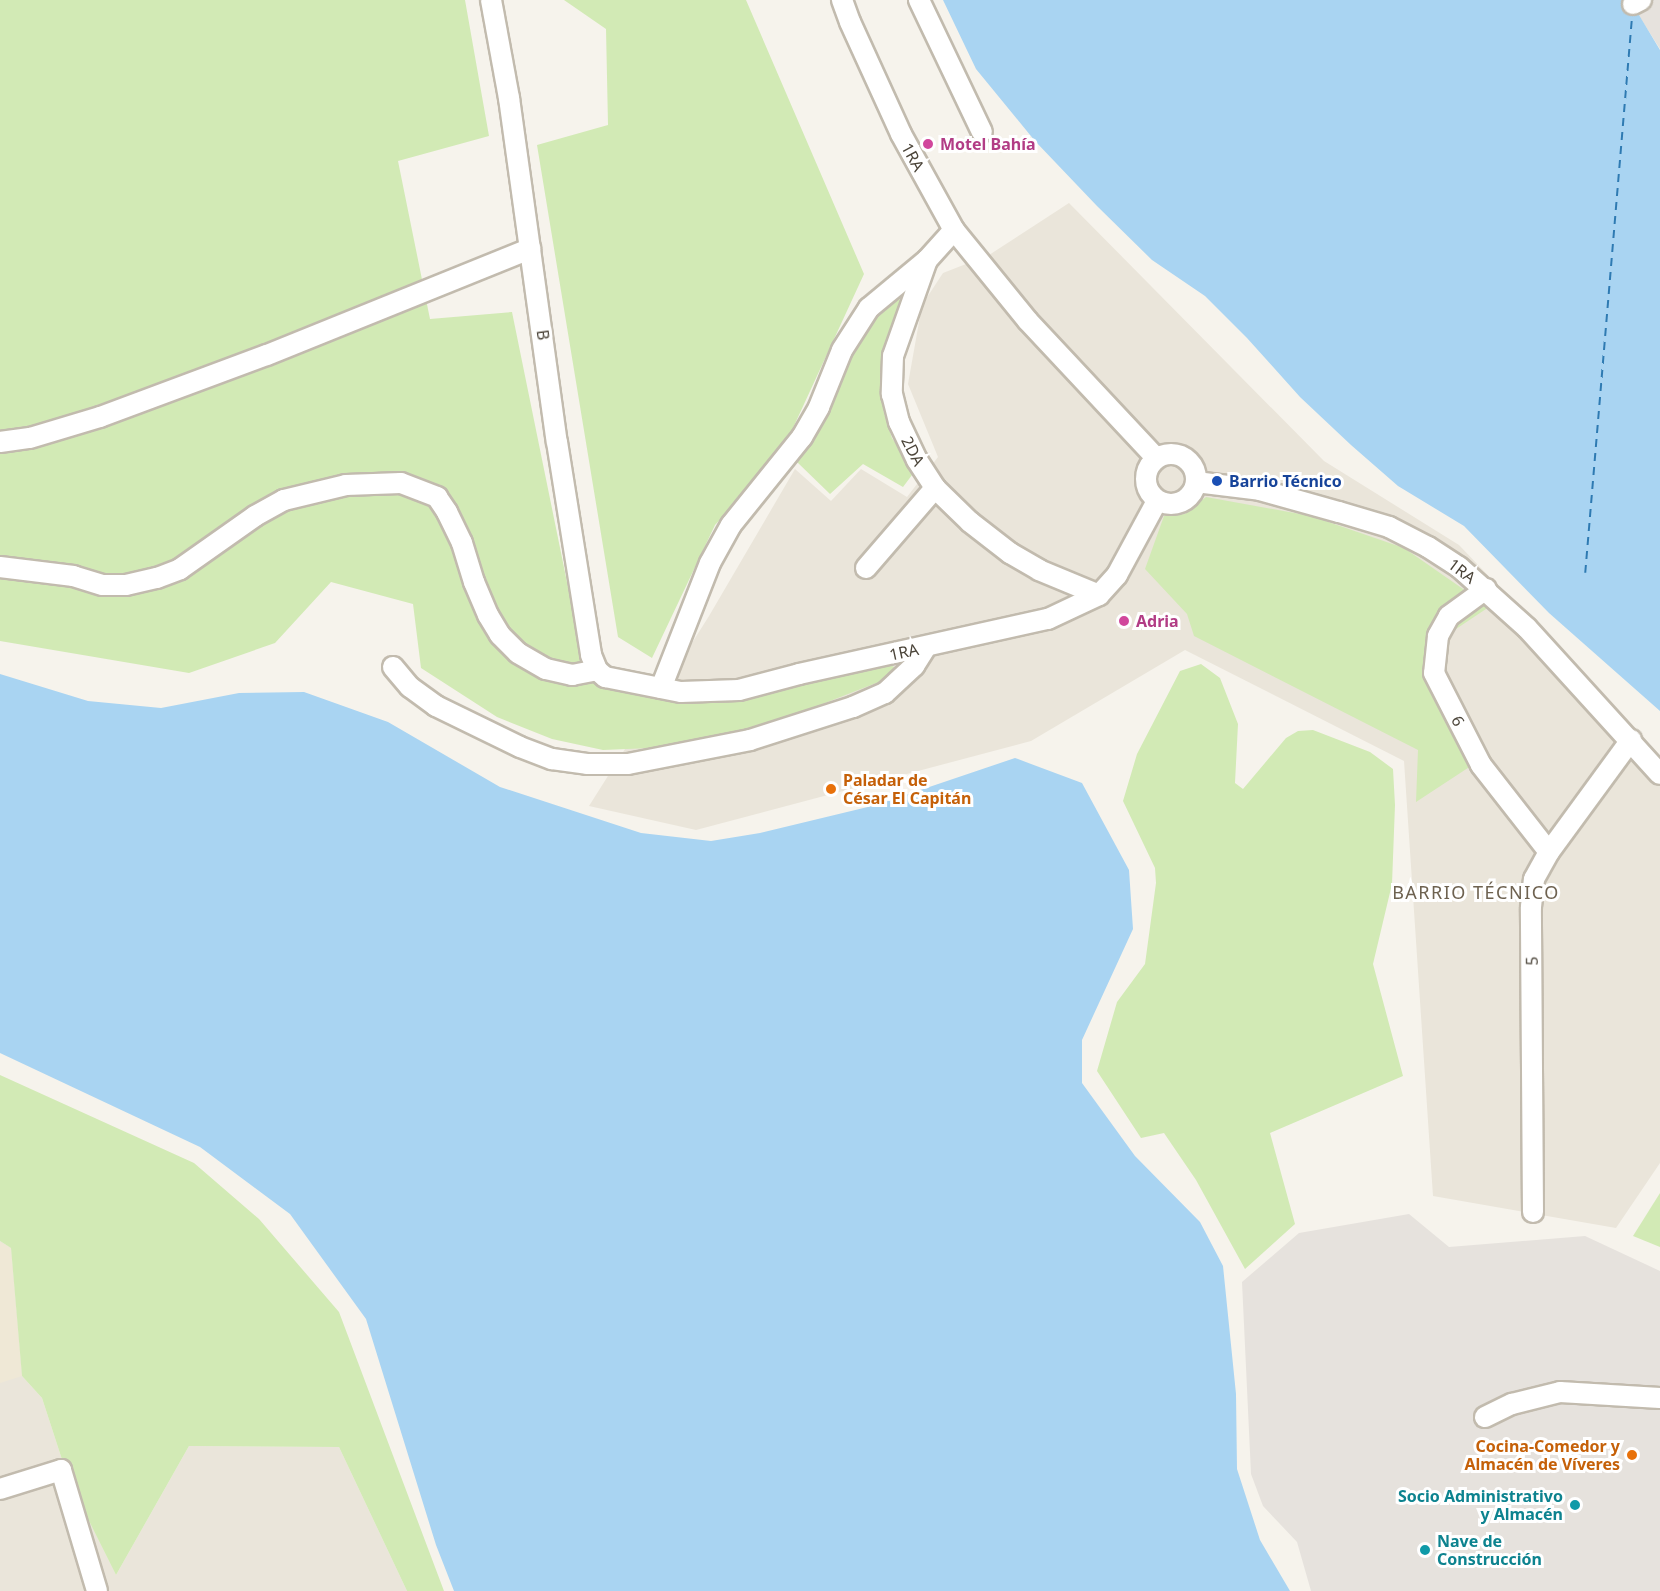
<!DOCTYPE html>
<html>
<head>
<meta charset="utf-8">
<style>
  body { margin:0 }
  #map { position:relative; width:1660px; height:1591px; overflow:hidden; background:#f6f3ec; font-family:"Noto Sans",sans-serif }
  div>[style] { position:absolute }
  .residential>* { inset:0; background:#eae5da }
  .industrial>* { inset:0; background:#e6e2dd }
  .education>* { inset:0; background:#efe8d6 }
  .green>* { inset:0; background:#d2eab5 }
  .water>* { inset:0; background:#a9d4f2 }
  .ferry>* { height:1.5px; margin-top:-0.75px; transform-origin:0; background:repeating-linear-gradient(90deg,#2e7ab2 0 8px,transparent 0 14px) }
  .roads { filter:drop-shadow(2px 0 #c2bbae) drop-shadow(-2px 0 #c2bbae) drop-shadow(0 2px #c2bbae) drop-shadow(0 -2px #c2bbae) }
  .minor>* { height:20px; margin:-10px; padding:0 10px; transform-origin:10px; border-radius:10px; background:#fff }
  .minor>.ring { margin:-10px; padding:0; box-sizing:content-box; background:none; border:20px solid #fff; border-radius:50% }
  .dots>* { width:16px; height:16px; translate:-50% -50%; box-sizing:border-box; border:3px solid #fff; border-radius:50% }
  span { translate:-50% -50%; white-space:nowrap; text-align:center; line-height:1.15; -webkit-text-stroke:6px #fff; paint-order:stroke }
  .hotel-label { font-size:16px; color:#b23c85; font-weight:700 }
  .left { translate:0 -50%; text-align:left }
  .street-label { font-size:16px; color:#4b4439 }
  .transit-label { font-size:16px; color:#164399; font-weight:700 }
  .food-label { font-size:16px; color:#c56008; font-weight:700 }
  .right { translate:-100% -50%; text-align:right }
  .culture-label { font-size:16px; color:#0d838f; font-weight:700 }
  .neighbourhood-label { font-size:18px; color:#6e6250; letter-spacing:1.5px }
</style>
</head>
<body>
<div id="map">
  <div class="residential">
    <div style="clip-path:polygon(1069px 203px,1324px 461px,1459px 545px,1660px 756px,1660px 1163px,1616px 1228px,1433px 1196px,1404px 761px,1185px 650px,1031px 741px,696px 830px,589px 806px,709px 616px,795px 469px,831px 501px,861px 469px,907px 497px,938px 457px,908px 384px,922px 305px,943px 273px,989px 255px)"></div>
    <div style="clip-path:polygon(0 1241px,11px 1248px,22px 1376px,42px 1398px,69px 1481px,116px 1575px,189px 1446px,339px 1447px,407px 1591px,0 1591px)"></div>
  </div>
  <div class="industrial">
    <div style="clip-path:polygon(1629px 0,1660px 0,1660px 49px)"></div>
    <div style="clip-path:polygon(1409px 1214px,1449px 1247px,1585px 1236px,1660px 1271px,1660px 1591px,1311px 1591px,1297px 1542px,1263px 1506px,1251px 1474px,1242px 1282px,1299px 1233px)"></div>
  </div>
  <div class="education">
    <div style="clip-path:polygon(0 1242px,11px 1248px,22px 1376px,0 1383px)"></div>
  </div>
  <div class="green">
    <div style="clip-path:polygon(0 0,465px 0,489px 136px,398px 161px,430px 319px,512px 312px,580px 646px,601px 684px,755px 694px,889px 663px,896px 669px,889px 678px,784px 719px,734px 734px,675px 747px,603px 750px,552px 739px,497px 717px,421px 668px,413px 604px,331px 582px,275px 643px,189px 673px,0 641px)"></div>
    <div style="clip-path:polygon(564px 0,746px 0,864px 274px,781px 454px,715px 525px,652px 658px,618px 637px,537px 145px,608px 125px,606px 29px)"></div>
    <div style="clip-path:polygon(890px 299px,899px 299px,904px 303px,900px 316px,884px 347px,880px 380px,884px 413px,892px 438px,903px 454px,912px 475px,903px 487px,863px 464px,830px 494px,797px 462px,817px 430px,849px 358px,868px 327px)"></div>
    <div style="clip-path:polygon(1206px 497px,1311px 516px,1404px 548px,1489px 607px,1450px 633px,1425px 675px,1477px 762px,1416px 802px,1418px 750px,1194px 636px,1187px 614px,1145px 569px,1164px 516px,1185px 514px)"></div>
    <div style="clip-path:polygon(1201px 664px,1220px 678px,1238px 724px,1235px 783px,1243px 789px,1286px 738px,1298px 731px,1313px 730px,1370px 752px,1393px 769px,1395px 805px,1392px 884px,1373px 964px,1403px 1076px,1270px 1133px,1295px 1224px,1245px 1269px,1196px 1180px,1164px 1133px,1141px 1138px,1097px 1071px,1117px 1002px,1145px 964px,1156px 883px,1155px 868px,1123px 801px,1137px 754px,1180px 671px)"></div>
    <div style="clip-path:polygon(0 1075px,194px 1163px,259px 1219px,339px 1312px,444px 1591px,407px 1591px,339px 1447px,189px 1446px,116px 1575px,69px 1481px,42px 1398px,22px 1376px,11px 1248px,0 1241px)"></div>
    <div style="clip-path:polygon(1660px 1193px,1660px 1247px,1633px 1236px)"></div>
  </div>
  <div class="water">
    <div style="clip-path:polygon(943px 0,1630px 0,1660px 50px,1660px 711px,1549px 613px,1464px 526px,1398px 486px,1351px 445px,1300px 397px,1247px 338px,1205px 296px,1152px 260px,1097px 206px,1035px 141px,976px 69px)"></div>
    <div style="clip-path:polygon(0 674px,88px 701px,161px 708px,239px 693px,304px 692px,388px 722px,500px 787px,641px 833px,711px 841px,760px 833px,876px 805px,1015px 758px,1082px 783px,1129px 870px,1133px 929px,1082px 1040px,1082px 1083px,1135px 1156px,1200px 1222px,1223px 1266px,1236px 1394px,1237px 1469px,1260px 1540px,1290px 1591px,454px 1591px,436px 1545px,366px 1319px,290px 1214px,200px 1147px,0 1053px)"></div>
  </div>
  <div class="ferry">
    <div style="left:1585px;top:573px;width:561px;rotate:-85.19deg"></div>
  </div>
  <div class="roads">
    <div class="minor">
      <div style="left:491px;top:0;width:100px;rotate:79.6deg"></div>
      <div style="left:509px;top:98px;width:347px;rotate:82.1deg"></div>
      <div style="left:557px;top:442px;width:216px;rotate:80.9deg"></div>
      <div style="left:591px;top:655px;width:16px;rotate:68deg"></div>
      <div style="left:597px;top:670px;width:11px;rotate:41deg"></div>
      <div style="left:605px;top:677px;width:77px;rotate:11.2deg"></div>
      <div style="left:681px;top:692px;width:58px;rotate:-2deg"></div>
      <div style="left:739px;top:690px;width:62px;rotate:-14.9deg"></div>
      <div style="left:799px;top:674px;width:255px;rotate:-12.5deg"></div>
      <div style="left:1048px;top:619px;width:56px;rotate:-25.2deg"></div>
      <div style="left:1099px;top:595px;width:27px;rotate:-48deg"></div>
      <div style="left:1117px;top:575px;width:84px;rotate:-61.6deg"></div>
      <div style="left:842px;top:0;width:23px;rotate:70deg"></div>
      <div style="left:850px;top:22px;width:123px;rotate:65.5deg"></div>
      <div style="left:901px;top:134px;width:110px;rotate:61.1deg"></div>
      <div style="left:954px;top:230px;width:117px;rotate:50.9deg"></div>
      <div style="left:1028px;top:321px;width:187px;rotate:46.9deg"></div>
      <div style="left:919px;top:0;width:146px;rotate:64.5deg"></div>
      <div style="left:1633px;top:4px;width:9px;rotate:-27deg"></div>
      <div style="left:954px;top:230px;width:40px;rotate:132deg"></div>
      <div style="left:927px;top:260px;width:102px;rotate:109.5deg"></div>
      <div style="left:893px;top:356px;width:38px;rotate:92deg"></div>
      <div style="left:892px;top:394px;width:29px;rotate:76deg"></div>
      <div style="left:899px;top:422px;width:42px;rotate:64.7deg"></div>
      <div style="left:917px;top:460px;width:33px;rotate:57deg"></div>
      <div style="left:935px;top:488px;width:49px;rotate:44.2deg"></div>
      <div style="left:970px;top:522px;width:51px;rotate:37.8deg"></div>
      <div style="left:1010px;top:553px;width:34px;rotate:30deg"></div>
      <div style="left:1039px;top:570px;width:65px;rotate:22.6deg"></div>
      <div style="left:0;top:442px;width:30px;rotate:-8deg"></div>
      <div style="left:30px;top:438px;width:73px;rotate:-16.7deg"></div>
      <div style="left:100px;top:417px;width:178px;rotate:-20.4deg"></div>
      <div style="left:267px;top:355px;width:284px;rotate:-22deg"></div>
      <div class="ring" style="left:1146px;top:454px;width:30px;height:30px"></div>
      <div style="left:1196px;top:482px;width:64px;rotate:7.1deg"></div>
      <div style="left:1260px;top:490px;width:82px;rotate:15.6deg"></div>
      <div style="left:1339px;top:512px;width:52px;rotate:16.7deg"></div>
      <div style="left:1389px;top:527px;width:44px;rotate:27.1deg"></div>
      <div style="left:1428px;top:547px;width:37px;rotate:33deg"></div>
      <div style="left:1459px;top:567px;width:91px;rotate:41.9deg"></div>
      <div style="left:1527px;top:628px;width:197px;rotate:47.7deg"></div>
      <div style="left:0;top:567px;width:74px;rotate:7deg"></div>
      <div style="left:73px;top:576px;width:31px;rotate:17deg"></div>
      <div style="left:103px;top:585px;width:23px"></div>
      <div style="left:126px;top:585px;width:32px;rotate:-13deg"></div>
      <div style="left:157px;top:578px;width:25px;rotate:-21deg"></div>
      <div style="left:180px;top:569px;width:92px;rotate:-35.2deg"></div>
      <div style="left:255px;top:516px;width:33px;rotate:-29deg"></div>
      <div style="left:284px;top:500px;width:64px;rotate:-13.6deg"></div>
      <div style="left:346px;top:485px;width:55px;rotate:-2.1deg"></div>
      <div style="left:401px;top:483px;width:39px;rotate:21deg"></div>
      <div style="left:437px;top:497px;width:18px;rotate:56deg"></div>
      <div style="left:447px;top:512px;width:34px;rotate:64deg"></div>
      <div style="left:462px;top:543px;width:41px;rotate:72.9deg"></div>
      <div style="left:474px;top:582px;width:36px;rotate:67deg"></div>
      <div style="left:488px;top:615px;width:23px;rotate:59deg"></div>
      <div style="left:500px;top:635px;width:25px;rotate:45deg"></div>
      <div style="left:518px;top:653px;width:32px;rotate:30deg"></div>
      <div style="left:546px;top:669px;width:27px;rotate:13deg"></div>
      <div style="left:572px;top:675px;width:25px;rotate:-11deg"></div>
      <div style="left:866px;top:568px;width:106px;rotate:-49.2deg"></div>
      <div style="left:1486px;top:589px;width:46px;rotate:143.9deg"></div>
      <div style="left:1449px;top:616px;width:23px;rotate:119deg"></div>
      <div style="left:1438px;top:636px;width:37px;rotate:96deg"></div>
      <div style="left:1434px;top:673px;width:103px;rotate:62.9deg"></div>
      <div style="left:1481px;top:765px;width:110px;rotate:52deg"></div>
      <div style="left:393px;top:667px;width:26px;rotate:50deg"></div>
      <div style="left:410px;top:687px;width:32px;rotate:36deg"></div>
      <div style="left:436px;top:706px;width:93px;rotate:26deg"></div>
      <div style="left:520px;top:747px;width:34px;rotate:21deg"></div>
      <div style="left:552px;top:759px;width:35px;rotate:8deg"></div>
      <div style="left:587px;top:764px;width:41px"></div>
      <div style="left:628px;top:764px;width:124px;rotate:-11.1deg"></div>
      <div style="left:750px;top:740px;width:108px;rotate:-17.8deg"></div>
      <div style="left:853px;top:707px;width:35px;rotate:-24deg"></div>
      <div style="left:885px;top:693px;width:40px;rotate:-43deg"></div>
      <div style="left:914px;top:666px;width:22px;rotate:-58deg"></div>
      <div style="left:661px;top:688px;width:134px;rotate:-68.6deg"></div>
      <div style="left:710px;top:563px;width:43px;rotate:-61.1deg"></div>
      <div style="left:731px;top:525px;width:113px;rotate:-51.1deg"></div>
      <div style="left:802px;top:437px;width:34px;rotate:-60deg"></div>
      <div style="left:819px;top:407px;width:61px;rotate:-68deg"></div>
      <div style="left:842px;top:350px;width:50px;rotate:-57.3deg"></div>
      <div style="left:869px;top:308px;width:75px;rotate:-39.6deg"></div>
      <div style="left:1533px;top:1212px;width:305px;rotate:-90.4deg"></div>
      <div style="left:1531px;top:907px;width:28px;rotate:-84deg"></div>
      <div style="left:1534px;top:879px;width:31px;rotate:-61deg"></div>
      <div style="left:1549px;top:852px;width:139px;rotate:-53.8deg"></div>
      <div style="left:1485px;top:1417px;width:30px;rotate:-26deg"></div>
      <div style="left:1512px;top:1404px;width:49px;rotate:-14deg"></div>
      <div style="left:1560px;top:1392px;width:100px;rotate:3.4deg"></div>
      <div style="left:0;top:1489px;width:64px;rotate:-17.3deg"></div>
      <div style="left:61px;top:1470px;width:126px;rotate:73.4deg"></div>
    </div>
  </div>
  <div class="dots">
    <div style="left:928px;top:144px;background:#d1479c"></div>
    <div style="left:1217px;top:481px;background:#1a4fb4"></div>
    <div style="left:1124px;top:621px;background:#d1479c"></div>
    <div style="left:831px;top:789px;background:#e8710a"></div>
    <div style="left:1632px;top:1455px;background:#e8710a"></div>
    <div style="left:1575px;top:1505px;background:#0f9aa8"></div>
    <div style="left:1425px;top:1550px;background:#0f9aa8"></div>
  </div>
  <div class="hotel-label">
    <span class="left" style="left:940px;top:144px">Motel Bahía</span>
    <span class="left" style="left:1136px;top:621px">Adria</span>
  </div>
  <div class="street-label">
    <span style="left:913px;top:157px;rotate:61deg">1RA</span>
    <span style="left:543px;top:335px;rotate:82deg">B</span>
    <span style="left:913px;top:451px;rotate:63deg">2DA</span>
    <span style="left:1462px;top:571px;rotate:37deg">1RA</span>
    <span style="left:904px;top:652px;rotate:-12deg">1RA</span>
    <span style="left:1458px;top:721px;rotate:63deg">6</span>
    <span style="left:1532px;top:961px;rotate:-90deg">5</span>
  </div>
  <div class="transit-label">
    <span class="left" style="left:1229px;top:481px">Barrio Técnico</span>
  </div>
  <div class="food-label">
    <span class="left" style="left:843px;top:789px">Paladar de<br>César El Capitán</span>
    <span class="right" style="left:1620px;top:1455px">Cocina-Comedor y<br>Almacén de Víveres</span>
  </div>
  <div class="culture-label">
    <span class="right" style="left:1563px;top:1505px">Socio Administrativo<br>y Almacén</span>
    <span class="left" style="left:1437px;top:1550px">Nave de<br>Construcción</span>
  </div>
  <div class="neighbourhood-label">
    <span style="left:1476px;top:892px">BARRIO TÉCNICO</span>
  </div>
</div>
</body>
</html>
